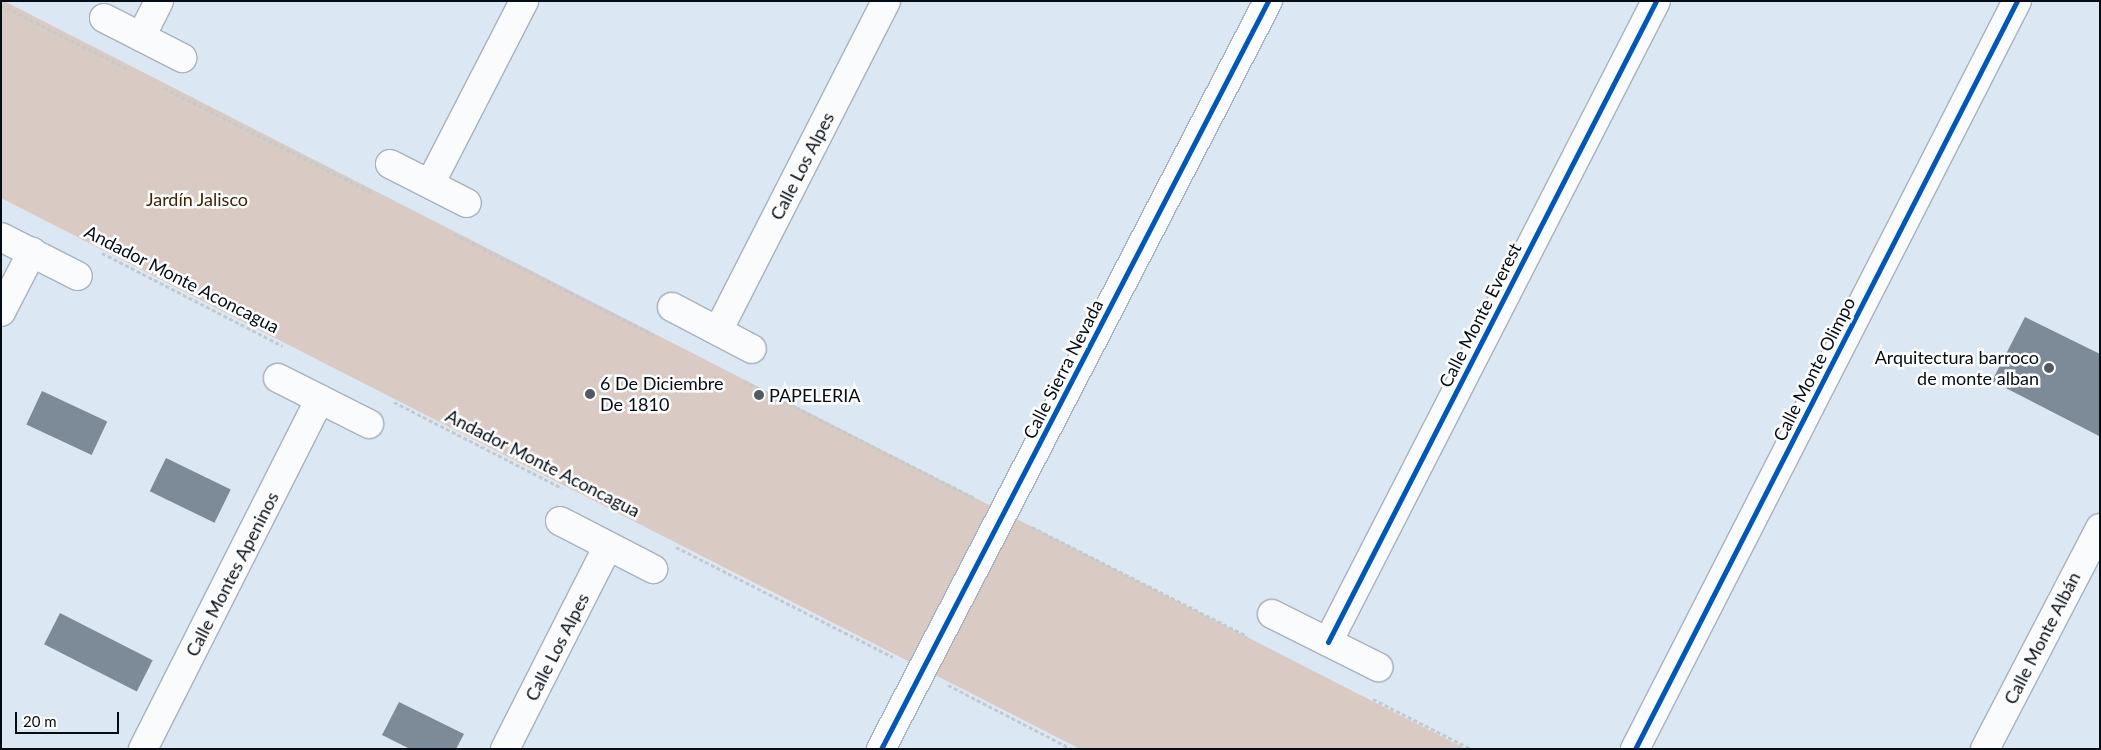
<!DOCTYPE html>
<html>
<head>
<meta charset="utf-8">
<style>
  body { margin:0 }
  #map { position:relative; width:2101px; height:750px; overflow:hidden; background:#dce7f4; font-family:Lato,sans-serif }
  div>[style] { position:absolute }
  .green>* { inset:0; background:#d9cac3 }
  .building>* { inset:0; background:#7d8a97; transform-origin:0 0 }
  .path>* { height:3px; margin-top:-1.5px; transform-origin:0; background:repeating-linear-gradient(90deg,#c4c9cc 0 4px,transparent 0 6.5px) }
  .roads { filter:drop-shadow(1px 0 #a8b2bc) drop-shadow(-1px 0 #a8b2bc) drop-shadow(0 1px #a8b2bc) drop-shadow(0 -1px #a8b2bc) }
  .minor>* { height:28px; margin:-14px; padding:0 14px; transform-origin:14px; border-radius:14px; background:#fafbfd }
  .cycleway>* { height:5px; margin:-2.5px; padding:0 2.5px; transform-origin:2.5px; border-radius:2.5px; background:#0057b8 }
  .dots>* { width:14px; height:14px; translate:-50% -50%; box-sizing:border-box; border:2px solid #fff; border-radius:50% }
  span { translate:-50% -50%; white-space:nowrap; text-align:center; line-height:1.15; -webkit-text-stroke:5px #fff; paint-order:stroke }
  .street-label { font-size:18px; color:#040d16 }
  .park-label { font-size:18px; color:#442204 }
  .poi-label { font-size:18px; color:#040d16 }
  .right { translate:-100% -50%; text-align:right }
  .left { translate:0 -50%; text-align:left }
  .frame { position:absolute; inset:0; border:2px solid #040d16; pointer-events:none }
  .scale { position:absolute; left:15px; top:712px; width:104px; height:22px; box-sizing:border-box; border:2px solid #040d16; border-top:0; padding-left:6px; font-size:15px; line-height:18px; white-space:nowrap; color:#040d16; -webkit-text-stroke:4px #fff; paint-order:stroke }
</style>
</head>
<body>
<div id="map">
  <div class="green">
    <div style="clip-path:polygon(1px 1px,4px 1px,1466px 749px,1080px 749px,1px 198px)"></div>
  </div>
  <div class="building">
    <div style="clip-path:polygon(2025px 317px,2100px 354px,2099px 436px,1992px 381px)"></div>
    <div style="left:42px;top:391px;width:72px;height:37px;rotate:25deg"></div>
    <div style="left:166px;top:458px;width:72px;height:37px;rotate:26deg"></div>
    <div style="left:60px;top:613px;width:104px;height:35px;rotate:27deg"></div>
    <div style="clip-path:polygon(399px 702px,464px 734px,456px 749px,410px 749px,382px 735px)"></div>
  </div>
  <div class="path">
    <div style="left:1px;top:5px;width:142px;rotate:26.7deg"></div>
    <div style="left:164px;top:88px;width:234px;rotate:26.7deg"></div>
    <div style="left:454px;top:234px;width:224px;rotate:26.8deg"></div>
    <div style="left:102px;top:253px;width:203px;rotate:27.2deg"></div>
    <div style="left:744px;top:381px;width:259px;rotate:26.9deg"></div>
    <div style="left:394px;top:402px;width:189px;rotate:27.1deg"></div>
    <div style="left:1032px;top:527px;width:241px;rotate:26.9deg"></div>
    <div style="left:676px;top:547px;width:243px;rotate:26.9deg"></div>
    <div style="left:948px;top:685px;width:140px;rotate:27.3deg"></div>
    <div style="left:1373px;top:699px;width:110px;rotate:27deg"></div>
  </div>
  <div class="roads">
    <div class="minor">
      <div style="left:104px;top:18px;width:88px;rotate:27.1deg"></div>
      <div style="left:141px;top:37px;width:40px;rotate:-63.4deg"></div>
      <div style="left:390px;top:164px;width:86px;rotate:26.9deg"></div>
      <div style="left:430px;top:184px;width:206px;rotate:-62.8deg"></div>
      <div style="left:1px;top:237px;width:86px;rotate:26.9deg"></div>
      <div style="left:672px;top:307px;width:90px;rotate:27.7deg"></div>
      <div style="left:1px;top:312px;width:68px;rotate:-62.7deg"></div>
      <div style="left:718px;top:331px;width:370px;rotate:-63deg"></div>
      <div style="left:278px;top:378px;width:102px;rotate:26.8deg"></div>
      <div style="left:560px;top:521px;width:105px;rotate:27.3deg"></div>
      <div style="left:1272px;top:614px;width:119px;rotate:26.6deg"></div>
      <div style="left:1328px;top:642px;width:720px;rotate:-62.9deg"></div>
      <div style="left:143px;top:749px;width:392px;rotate:-63.2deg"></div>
      <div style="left:505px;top:749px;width:228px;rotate:-63.1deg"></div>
      <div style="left:881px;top:749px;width:842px;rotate:-62.64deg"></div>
      <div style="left:1635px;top:749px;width:840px;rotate:-62.95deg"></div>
      <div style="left:1985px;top:749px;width:249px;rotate:-62.5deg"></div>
    </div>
  </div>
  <div class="cycleway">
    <div style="left:1328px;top:642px;width:720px;rotate:-62.9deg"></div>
    <div style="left:881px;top:749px;width:842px;rotate:-62.64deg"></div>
    <div style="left:1635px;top:749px;width:840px;rotate:-62.95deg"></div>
  </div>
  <div class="dots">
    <div style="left:2049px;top:368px;background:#505964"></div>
    <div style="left:590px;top:394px;background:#505964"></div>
    <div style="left:759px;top:395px;background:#505964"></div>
  </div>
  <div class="street-label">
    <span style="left:802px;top:166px;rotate:-63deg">Calle Los Alpes</span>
    <span style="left:182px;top:279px;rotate:27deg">Andador Monte Aconcagua</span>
    <span style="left:1480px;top:315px;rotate:-63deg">Calle Monte Everest</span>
    <span style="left:1063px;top:369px;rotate:-63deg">Calle Sierra Nevada</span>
    <span style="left:1814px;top:369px;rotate:-63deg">Calle Monte Olimpo</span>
    <span style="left:543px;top:463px;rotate:27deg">Andador Monte Aconcagua</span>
    <span style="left:232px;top:574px;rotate:-63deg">Calle Montes Apeninos</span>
    <span style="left:2042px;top:638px;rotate:-63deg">Calle Monte Albán</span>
    <span style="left:557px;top:647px;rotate:-63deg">Calle Los Alpes</span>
  </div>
  <div class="park-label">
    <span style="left:197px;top:199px">Jardín Jalisco</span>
  </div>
  <div class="poi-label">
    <span class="right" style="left:2039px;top:368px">Arquitectura barroco<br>de monte alban</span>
    <span class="left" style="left:600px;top:394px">6 De Diciembre<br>De 1810</span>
    <span class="left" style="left:769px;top:395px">PAPELERIA</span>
  </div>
  <div class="frame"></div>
  <div class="scale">20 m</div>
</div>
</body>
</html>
